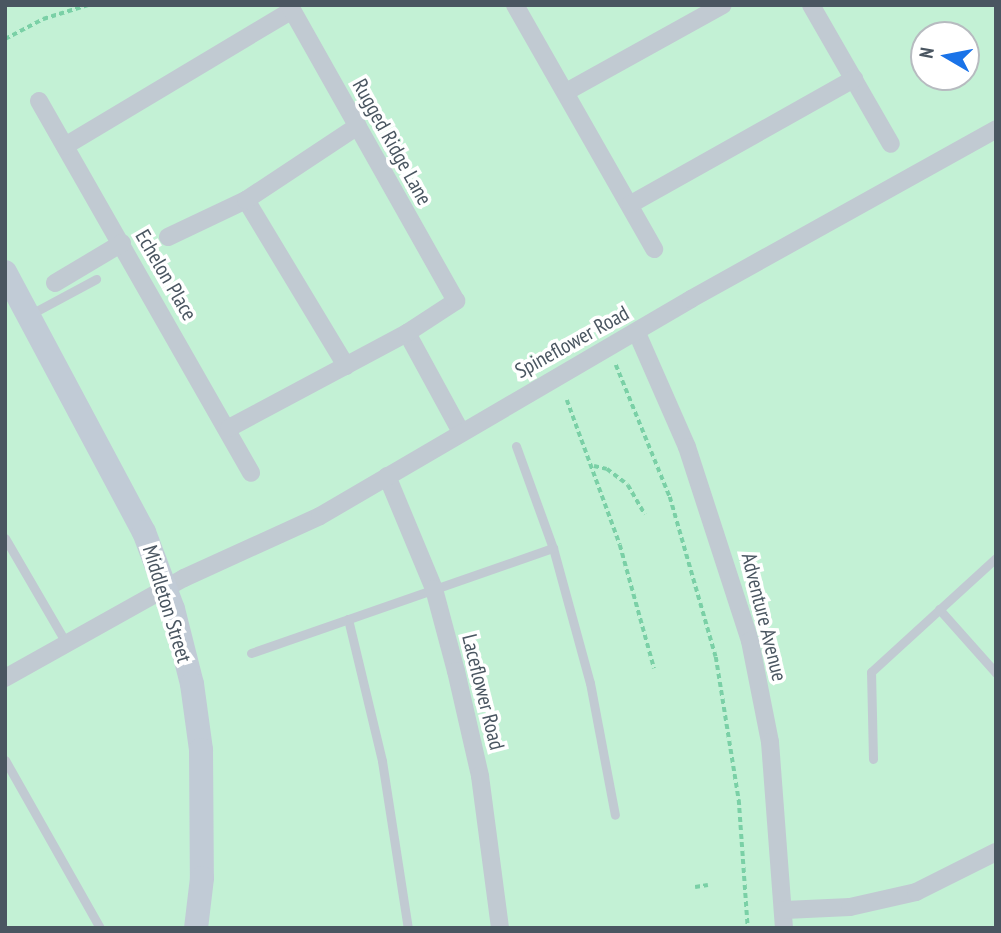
<!DOCTYPE html>
<html>
<head>
<meta charset="utf-8">
<style>
  body { margin:0 }
  #map { position:relative; width:1001px; height:933px; overflow:hidden; background:#f5f3f3; font-family:"PT Sans Narrow",sans-serif }
  div>[style] { position:absolute }
  .green>* { inset:0; background:#c3f1d5 }
  .path>* { height:3.5px; margin-top:-1.75px; transform-origin:0; background:repeating-linear-gradient(90deg,#7ad0a6 0 5px,transparent 0 8.5px) }
  .lane>* { height:9px; margin:-4.5px; padding:0 4.5px; transform-origin:4.5px; border-radius:4.5px; background:#c1cad2 }
  .street>* { height:18px; margin:-9px; padding:0 9px; transform-origin:9px; border-radius:9px; background:#c1cad2 }
  .secondary>* { height:24px; margin:-12px; padding:0 12px; transform-origin:12px; border-radius:12px; background:#c1cbd6 }
  span { translate:-50% -50%; white-space:nowrap; text-align:center; line-height:1.15; -webkit-text-stroke:7px #fff; paint-order:stroke }
  .street-label { font-size:21px; color:#4a5661 }
  .frame { position:absolute; inset:0; border:7px solid #4a5661; pointer-events:none }
  .north { position:absolute; left:910px; top:21px; width:70px; height:70px; box-sizing:border-box; background:#fff; border:2px solid #b7bbc0; border-radius:50%; rotate:280deg; font-size:19px; font-weight:700; line-height:28px; text-align:center; color:#4a5661 }
  .north::after { content:''; display:block; margin:auto; width:24px; height:32px; background:#1a73e8; clip-path:polygon(50% 0,100% 100%,50% 72%,0 100%) }
</style>
</head>
<body>
<div id="map">
  <div class="green">
    <div style="clip-path:polygon(evenodd,5px 5px,996px 5px,996px 928px,5px 928px,5px 5px,924px 35px,966px 35px,966px 77px,924px 77px,924px 35px)"></div>
  </div>
  <div class="path">
    <div style="left:5px;top:39px;width:43px;rotate:-27.8deg"></div>
    <div style="left:43px;top:19px;width:47px;rotate:-17.3deg"></div>
    <div style="left:596px;top:323px;width:10px;rotate:61deg"></div>
    <div style="left:616px;top:365px;width:143px;rotate:67.8deg"></div>
    <div style="left:670px;top:497px;width:166px;rotate:74deg"></div>
    <div style="left:716px;top:657px;width:145px;rotate:80.9deg"></div>
    <div style="left:739px;top:800px;width:128px;rotate:86deg"></div>
    <div style="left:567px;top:400px;width:154px;rotate:69.9deg"></div>
    <div style="left:620px;top:545px;width:128px;rotate:74.5deg"></div>
    <div style="left:594px;top:466px;width:13px;rotate:13deg"></div>
    <div style="left:607px;top:469px;width:26px;rotate:37deg"></div>
    <div style="left:628px;top:485px;width:34px;rotate:60deg"></div>
    <div style="left:695px;top:887px;width:13px;rotate:-9deg"></div>
  </div>
  <div class="lane">
    <div style="left:31px;top:314px;width:74px;rotate:-28.3deg"></div>
    <div style="left:516px;top:446px;width:109px;rotate:70.1deg"></div>
    <div style="left:553px;top:548px;width:140px;rotate:74.7deg"></div>
    <div style="left:590px;top:683px;width:134px;rotate:79.3deg"></div>
    <div style="left:5px;top:538px;width:121px;rotate:59.8deg"></div>
    <div style="left:939px;top:609px;width:86px;rotate:48.3deg"></div>
    <div style="left:348px;top:619px;width:146px;rotate:76.5deg"></div>
    <div style="left:382px;top:761px;width:169px;rotate:81.2deg"></div>
    <div style="left:251px;top:653px;width:320px;rotate:-19.2deg"></div>
    <div style="left:873px;top:759px;width:87px;rotate:-91.3deg"></div>
    <div style="left:871px;top:672px;width:169px;rotate:-42.4deg"></div>
    <div style="left:5px;top:760px;width:193px;rotate:60.5deg"></div>
  </div>
  <div class="street">
    <div style="left:515px;top:5px;width:281px;rotate:60.3deg"></div>
    <div style="left:811px;top:5px;width:160px;rotate:60.1deg"></div>
    <div style="left:566px;top:92px;width:179px;rotate:-29deg"></div>
    <div style="left:39px;top:101px;width:428px;rotate:60.3deg"></div>
    <div style="left:65px;top:146px;width:265px;rotate:-30.9deg"></div>
    <div style="left:246px;top:200px;width:194px;rotate:58.9deg"></div>
    <div style="left:631px;top:204px;width:256px;rotate:-29.3deg"></div>
    <div style="left:168px;top:237px;width:86px;rotate:-25.4deg"></div>
    <div style="left:246px;top:200px;width:134px;rotate:-33.5deg"></div>
    <div style="left:55px;top:283px;width:78px;rotate:-30.8deg"></div>
    <div style="left:407px;top:333px;width:113px;rotate:61.4deg"></div>
    <div style="left:637px;top:333px;width:124px;rotate:66.3deg"></div>
    <div style="left:687px;top:447px;width:204px;rotate:72deg"></div>
    <div style="left:750px;top:641px;width:103px;rotate:78.8deg"></div>
    <div style="left:770px;top:742px;width:187px;rotate:85.7deg"></div>
    <div style="left:229px;top:428px;width:202px;rotate:-28.1deg"></div>
    <div style="left:407px;top:333px;width:59px;rotate:-33.1deg"></div>
    <div style="left:456px;top:301px;width:340px;rotate:-119.4deg"></div>
    <div style="left:387px;top:476px;width:122px;rotate:67.4deg"></div>
    <div style="left:434px;top:589px;width:85px;rotate:75deg"></div>
    <div style="left:456px;top:671px;width:108px;rotate:77.1deg"></div>
    <div style="left:480px;top:776px;width:153px;rotate:82.5deg"></div>
    <div style="left:5px;top:678px;width:205px;rotate:-29.2deg"></div>
    <div style="left:184px;top:578px;width:149px;rotate:-24.5deg"></div>
    <div style="left:320px;top:516px;width:430px;rotate:-30.3deg"></div>
    <div style="left:691px;top:299px;width:349px;rotate:-29.1deg"></div>
    <div style="left:785px;top:910px;width:65px;rotate:-2.6deg"></div>
    <div style="left:850px;top:907px;width:68px;rotate:-12.8deg"></div>
    <div style="left:916px;top:892px;width:89px;rotate:-26.6deg"></div>
  </div>
  <div class="secondary">
    <div style="left:5px;top:272px;width:295px;rotate:61.9deg"></div>
    <div style="left:144px;top:532px;width:82px;rotate:69.4deg"></div>
    <div style="left:173px;top:609px;width:77px;rotate:75.8deg"></div>
    <div style="left:192px;top:684px;width:67px;rotate:82.2deg"></div>
    <div style="left:201px;top:750px;width:128px;rotate:89.6deg"></div>
    <div style="left:202px;top:878px;width:50px;rotate:96.8deg"></div>
  </div>
  <div class="street-label">
    <span style="left:392px;top:142px;rotate:61deg">Rugged Ridge Lane</span>
    <span style="left:166px;top:275px;rotate:60deg">Echelon Place</span>
    <span style="left:572px;top:342px;rotate:-29deg">Spineflower Road</span>
    <span style="left:167px;top:604px;rotate:73deg">Middleton Street</span>
    <span style="left:764px;top:617px;rotate:76deg">Adventure Avenue</span>
    <span style="left:483px;top:692px;rotate:76deg">Laceflower Road</span>
  </div>
  <div class="frame"></div>
  <div class="north">N</div>
</div>
</body>
</html>
